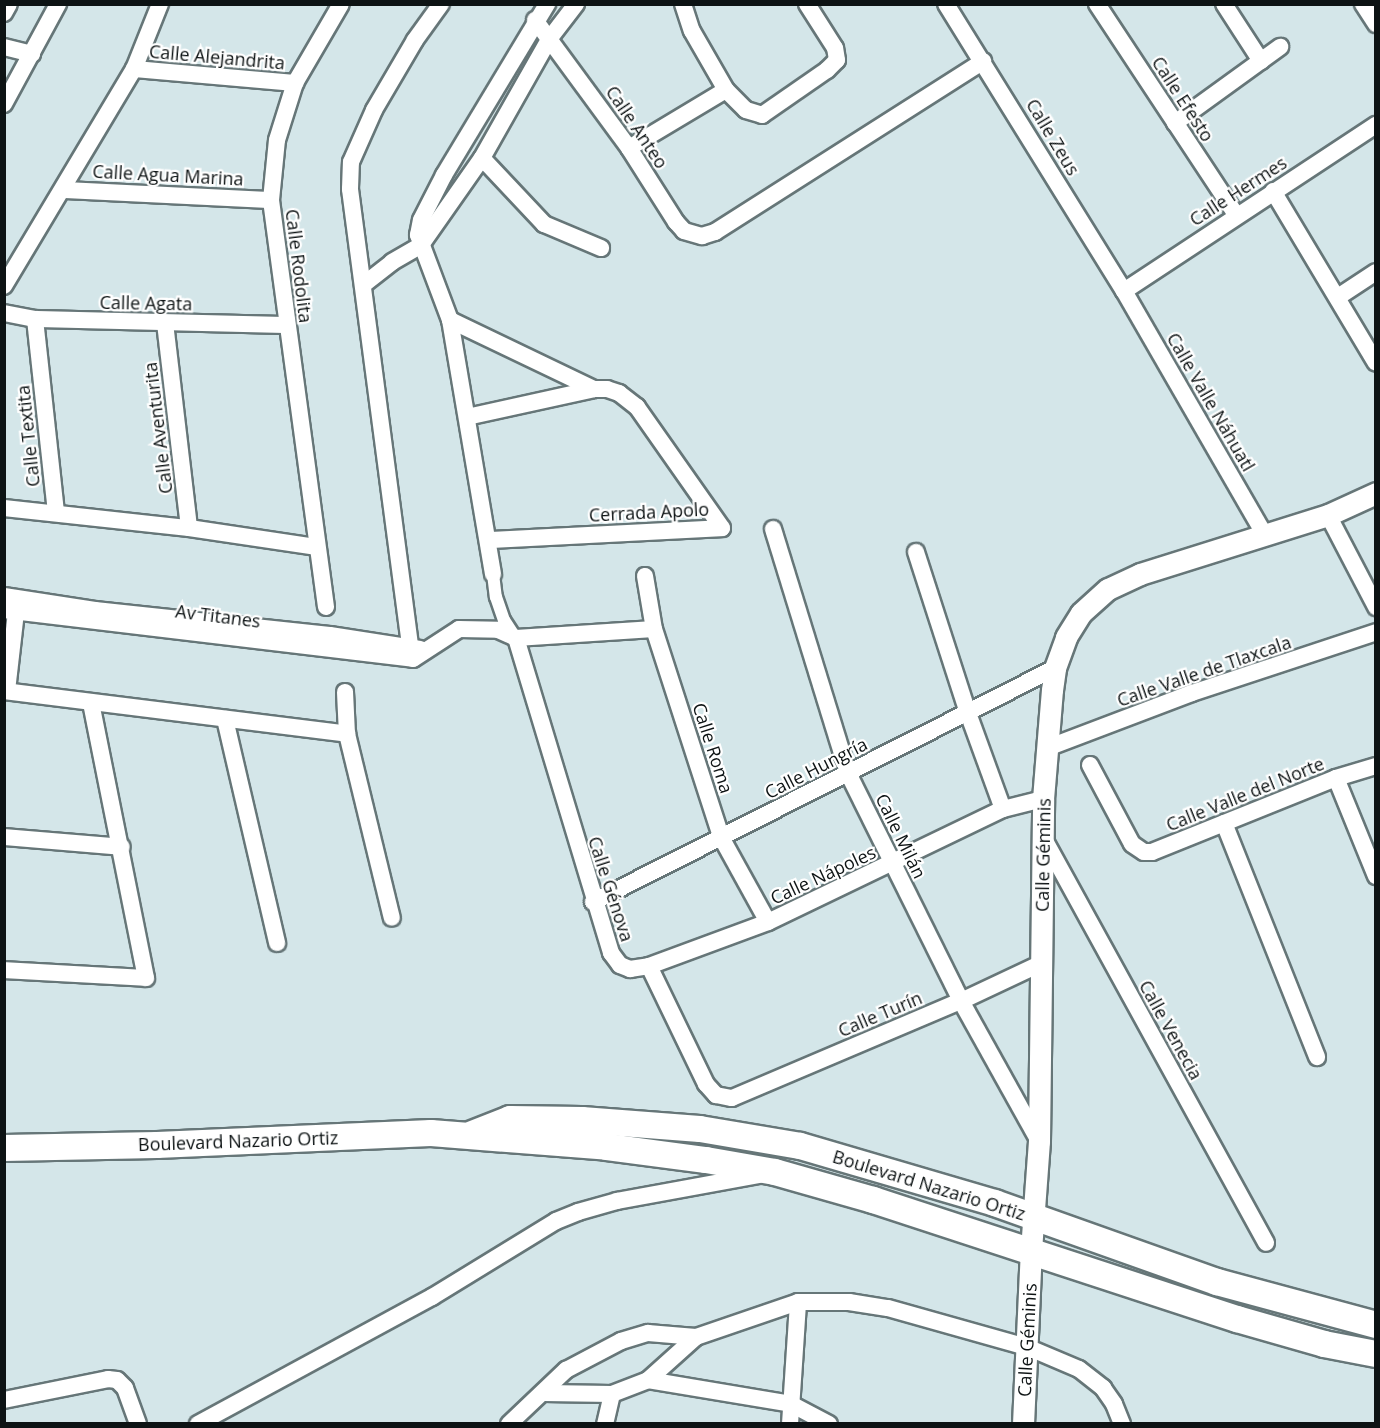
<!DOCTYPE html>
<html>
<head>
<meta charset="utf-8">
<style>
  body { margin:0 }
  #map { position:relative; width:1380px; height:1428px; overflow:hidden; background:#d4e6e9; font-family:"Open Sans",sans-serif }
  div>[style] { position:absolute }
  .roads { filter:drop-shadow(2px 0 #667678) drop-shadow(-2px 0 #667678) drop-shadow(0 2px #667678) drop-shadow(0 -2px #667678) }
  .pedestrian>* { height:12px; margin:-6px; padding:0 6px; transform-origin:6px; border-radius:6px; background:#fff }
  .minor>* { height:16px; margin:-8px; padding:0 8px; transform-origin:8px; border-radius:8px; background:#fff }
  .tertiary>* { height:21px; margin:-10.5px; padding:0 10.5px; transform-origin:10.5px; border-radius:10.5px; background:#fff }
  .primary>* { height:26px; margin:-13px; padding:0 13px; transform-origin:13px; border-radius:13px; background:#fff }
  span { translate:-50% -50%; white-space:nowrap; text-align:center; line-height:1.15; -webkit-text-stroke:4.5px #fff; paint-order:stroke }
  .street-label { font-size:18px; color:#0d1314 }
  .frame { position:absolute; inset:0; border:6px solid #0d1314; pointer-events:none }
</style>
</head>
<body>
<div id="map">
  <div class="roads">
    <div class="pedestrian">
      <div style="left:493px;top:574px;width:23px;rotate:83deg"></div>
      <div style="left:496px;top:597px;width:24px;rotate:71deg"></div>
      <div style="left:504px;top:620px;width:20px;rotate:57deg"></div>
    </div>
    <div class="minor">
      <div style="left:683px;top:4px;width:28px;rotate:72deg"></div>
      <div style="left:692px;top:31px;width:68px;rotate:60deg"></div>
      <div style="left:726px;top:90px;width:28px;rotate:45deg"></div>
      <div style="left:746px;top:110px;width:17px;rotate:17deg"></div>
      <div style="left:762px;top:115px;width:79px;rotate:-34.7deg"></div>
      <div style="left:827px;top:70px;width:14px;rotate:-45deg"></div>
      <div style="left:837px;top:60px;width:12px;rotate:-99deg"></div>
      <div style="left:835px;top:48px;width:52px;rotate:-122.5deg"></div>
      <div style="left:946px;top:4px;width:338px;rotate:58.2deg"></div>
      <div style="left:1124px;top:291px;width:280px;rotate:60deg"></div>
      <div style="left:1097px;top:4px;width:253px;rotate:56.6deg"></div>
      <div style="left:1224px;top:4px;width:68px;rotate:57deg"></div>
      <div style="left:1363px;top:4px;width:24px;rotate:57deg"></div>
      <div style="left:4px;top:13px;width:10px;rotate:-61deg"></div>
      <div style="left:535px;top:20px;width:159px;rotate:53.7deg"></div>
      <div style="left:629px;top:148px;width:88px;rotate:57.6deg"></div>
      <div style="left:676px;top:222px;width:12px;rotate:48deg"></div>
      <div style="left:684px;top:231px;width:19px;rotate:16deg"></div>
      <div style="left:702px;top:236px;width:14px;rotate:-17deg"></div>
      <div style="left:715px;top:232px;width:318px;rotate:-32.5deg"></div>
      <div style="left:4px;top:47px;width:29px;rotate:14deg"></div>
      <div style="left:134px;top:69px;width:162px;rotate:5deg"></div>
      <div style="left:4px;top:104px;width:114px;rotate:-61.6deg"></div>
      <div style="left:1175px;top:123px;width:130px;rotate:-35.9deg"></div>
      <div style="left:629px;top:148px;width:113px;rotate:-30.9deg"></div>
      <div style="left:482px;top:158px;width:91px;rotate:46.8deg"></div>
      <div style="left:544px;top:224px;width:62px;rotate:22.8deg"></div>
      <div style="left:63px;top:190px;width:208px;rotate:2.8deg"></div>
      <div style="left:1273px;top:191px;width:200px;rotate:59.1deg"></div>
      <div style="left:363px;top:285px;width:37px;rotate:-38deg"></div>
      <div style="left:392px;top:262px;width:34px;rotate:-30deg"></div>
      <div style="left:421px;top:245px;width:106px;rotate:-55deg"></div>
      <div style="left:482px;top:158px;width:138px;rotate:-60.5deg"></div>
      <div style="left:550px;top:38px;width:43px;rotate:-52.6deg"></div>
      <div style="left:4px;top:286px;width:253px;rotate:-59.1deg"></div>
      <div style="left:134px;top:69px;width:70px;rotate:-68.2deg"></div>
      <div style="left:1124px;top:291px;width:302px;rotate:-33.4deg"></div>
      <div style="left:1338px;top:297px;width:45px;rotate:-33.3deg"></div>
      <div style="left:4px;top:313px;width:32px;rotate:11deg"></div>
      <div style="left:35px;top:319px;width:252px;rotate:1.4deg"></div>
      <div style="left:35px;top:319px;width:194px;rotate:83.8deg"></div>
      <div style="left:450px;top:320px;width:160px;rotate:25.6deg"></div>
      <div style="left:165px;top:323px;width:206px;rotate:83.3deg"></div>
      <div style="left:467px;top:417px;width:130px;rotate:-12.4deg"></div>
      <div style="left:594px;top:389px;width:13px"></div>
      <div style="left:607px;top:389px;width:13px;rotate:18deg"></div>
      <div style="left:619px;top:393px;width:23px;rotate:38deg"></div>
      <div style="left:637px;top:407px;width:148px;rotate:54.9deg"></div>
      <div style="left:4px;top:508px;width:186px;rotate:6.2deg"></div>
      <div style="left:189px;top:528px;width:128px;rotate:8.5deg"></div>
      <div style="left:1328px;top:515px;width:104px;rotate:62.4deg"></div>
      <div style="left:773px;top:529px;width:255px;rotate:72.9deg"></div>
      <div style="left:848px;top:773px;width:254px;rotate:63.6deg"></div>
      <div style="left:961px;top:1001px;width:160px;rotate:60.9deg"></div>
      <div style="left:489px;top:540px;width:233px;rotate:-2.9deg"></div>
      <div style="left:916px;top:552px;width:169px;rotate:72.1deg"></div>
      <div style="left:968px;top:713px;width:102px;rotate:70deg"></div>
      <div style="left:493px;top:574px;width:258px;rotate:-99.6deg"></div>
      <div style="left:450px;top:320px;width:91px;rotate:-110.6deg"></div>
      <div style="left:418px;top:235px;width:15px;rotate:-79deg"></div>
      <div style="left:421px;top:220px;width:51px;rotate:-62.9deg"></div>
      <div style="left:444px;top:175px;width:200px;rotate:-58.9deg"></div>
      <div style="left:645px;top:576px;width:54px;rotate:80.4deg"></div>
      <div style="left:654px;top:629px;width:219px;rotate:72.1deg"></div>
      <div style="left:721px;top:837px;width:97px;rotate:61.1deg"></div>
      <div style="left:4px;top:596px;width:92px;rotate:8.7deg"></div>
      <div style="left:95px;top:610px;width:236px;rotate:6.1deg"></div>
      <div style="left:330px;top:635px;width:91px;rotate:8.8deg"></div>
      <div style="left:326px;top:607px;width:411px;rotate:-97.7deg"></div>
      <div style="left:271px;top:200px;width:60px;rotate:-84.3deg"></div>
      <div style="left:277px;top:140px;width:60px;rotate:-72.5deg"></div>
      <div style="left:295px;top:83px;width:91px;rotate:-59.8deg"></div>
      <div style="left:4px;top:610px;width:412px;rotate:6.8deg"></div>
      <div style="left:413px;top:659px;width:55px;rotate:-33.1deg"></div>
      <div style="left:459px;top:629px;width:39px;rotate:1deg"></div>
      <div style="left:498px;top:630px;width:20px;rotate:24deg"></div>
      <div style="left:516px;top:638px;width:138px;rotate:-3.7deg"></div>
      <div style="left:516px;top:638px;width:329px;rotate:73.2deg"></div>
      <div style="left:611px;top:953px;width:15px;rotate:53deg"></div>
      <div style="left:620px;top:965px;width:11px;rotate:22deg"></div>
      <div style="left:630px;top:969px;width:19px;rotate:-9deg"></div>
      <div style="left:649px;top:966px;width:127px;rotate:-20.3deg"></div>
      <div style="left:768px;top:922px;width:261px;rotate:-25.7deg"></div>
      <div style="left:1003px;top:809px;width:41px;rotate:-14deg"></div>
      <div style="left:410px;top:645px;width:460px;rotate:-97.5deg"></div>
      <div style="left:350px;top:189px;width:27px;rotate:-88deg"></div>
      <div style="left:351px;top:162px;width:57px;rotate:-66.1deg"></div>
      <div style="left:374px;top:110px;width:81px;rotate:-59.6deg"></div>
      <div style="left:415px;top:40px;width:44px;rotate:-54.2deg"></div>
      <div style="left:4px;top:691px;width:346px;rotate:7.1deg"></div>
      <div style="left:7px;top:691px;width:89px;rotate:-83.5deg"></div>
      <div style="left:345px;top:692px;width:42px;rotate:87.3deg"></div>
      <div style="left:347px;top:734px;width:189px;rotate:76.3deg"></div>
      <div style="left:225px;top:719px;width:230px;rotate:76.9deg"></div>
      <div style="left:1047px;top:748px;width:155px;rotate:-20.8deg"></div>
      <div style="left:1192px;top:693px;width:194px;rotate:-18.3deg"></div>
      <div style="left:1090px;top:765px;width:89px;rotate:62deg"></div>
      <div style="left:1132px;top:844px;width:14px;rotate:34deg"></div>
      <div style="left:1144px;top:852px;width:8px"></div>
      <div style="left:1152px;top:852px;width:198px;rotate:-21.9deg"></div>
      <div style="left:1336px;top:778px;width:42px;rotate:-16.7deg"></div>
      <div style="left:1336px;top:778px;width:106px;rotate:67.8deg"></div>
      <div style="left:1224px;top:823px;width:252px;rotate:68.3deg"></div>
      <div style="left:4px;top:837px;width:118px;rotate:4.8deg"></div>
      <div style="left:1043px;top:837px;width:463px;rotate:61.2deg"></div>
      <div style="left:593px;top:902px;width:518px;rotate:-26.86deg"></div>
      <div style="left:649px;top:966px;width:131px;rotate:64.2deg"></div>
      <div style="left:706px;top:1084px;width:15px;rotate:48deg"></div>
      <div style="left:716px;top:1095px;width:16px;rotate:11deg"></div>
      <div style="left:732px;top:1098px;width:249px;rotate:-23deg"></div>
      <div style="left:961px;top:1001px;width:89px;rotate:-25.1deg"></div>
      <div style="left:4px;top:970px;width:142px;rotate:3.2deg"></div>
      <div style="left:146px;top:978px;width:281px;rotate:-101.3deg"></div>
      <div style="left:648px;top:1380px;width:145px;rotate:9.5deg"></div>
      <div style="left:791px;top:1404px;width:43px;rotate:27.8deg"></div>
      <div style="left:544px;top:1393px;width:68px;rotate:0.8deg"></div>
      <div style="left:612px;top:1394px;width:31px;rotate:103deg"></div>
      <div style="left:612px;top:1394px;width:39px;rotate:-21deg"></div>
      <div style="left:648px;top:1380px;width:64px;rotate:-41.9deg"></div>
      <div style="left:696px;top:1337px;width:108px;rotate:-18.9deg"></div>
      <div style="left:798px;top:1302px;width:51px"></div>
      <div style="left:849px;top:1302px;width:39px;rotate:9deg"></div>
      <div style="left:888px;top:1308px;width:144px;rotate:15.7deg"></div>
      <div style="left:1027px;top:1347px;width:56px;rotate:22.9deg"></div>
      <div style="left:1079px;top:1369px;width:31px;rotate:38deg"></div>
      <div style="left:1103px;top:1388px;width:19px;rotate:55deg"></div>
      <div style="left:1114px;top:1404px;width:22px;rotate:68deg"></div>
      <div style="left:4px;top:1400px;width:106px;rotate:-11.4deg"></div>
      <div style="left:108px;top:1379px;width:9px;rotate:6deg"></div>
      <div style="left:117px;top:1380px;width:11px;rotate:45deg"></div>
      <div style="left:125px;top:1388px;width:38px;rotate:70deg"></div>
      <div style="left:198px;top:1424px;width:266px;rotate:-28.5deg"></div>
      <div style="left:432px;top:1297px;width:145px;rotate:-31.5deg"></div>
      <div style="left:556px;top:1221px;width:24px;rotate:-22deg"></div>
      <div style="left:578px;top:1212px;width:41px;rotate:-15.8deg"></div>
      <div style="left:617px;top:1201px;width:144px;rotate:-10.4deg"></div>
      <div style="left:509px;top:1424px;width:79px;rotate:-43.5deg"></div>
      <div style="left:566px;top:1370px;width:62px;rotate:-27.8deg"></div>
      <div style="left:621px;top:1341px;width:28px;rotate:-17deg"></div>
      <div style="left:648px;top:1333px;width:48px;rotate:4.8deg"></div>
      <div style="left:790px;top:1424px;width:122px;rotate:-86.2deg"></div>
    </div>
    <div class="tertiary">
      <div style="left:1023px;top:1424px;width:174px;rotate:-87.4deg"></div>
      <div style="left:1031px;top:1250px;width:109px;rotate:-85.8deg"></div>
      <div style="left:1039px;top:1141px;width:342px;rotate:-89.3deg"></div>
      <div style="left:1043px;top:799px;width:109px;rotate:-85.3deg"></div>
      <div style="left:1052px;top:690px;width:22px;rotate:-82deg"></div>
      <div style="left:1055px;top:668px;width:33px;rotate:-70deg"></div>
      <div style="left:1066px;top:637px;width:28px;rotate:-58deg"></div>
      <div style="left:1081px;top:613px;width:36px;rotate:-42deg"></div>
      <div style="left:1108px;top:589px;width:35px;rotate:-25deg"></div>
      <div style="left:1140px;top:574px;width:197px;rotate:-17.4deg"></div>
      <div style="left:1328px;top:515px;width:53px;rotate:-24.6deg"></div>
    </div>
    <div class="primary">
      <div style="left:472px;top:1134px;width:41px;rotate:-21.5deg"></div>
      <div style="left:510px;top:1119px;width:72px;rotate:0.8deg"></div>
      <div style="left:582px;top:1120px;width:118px;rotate:4.4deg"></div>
      <div style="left:700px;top:1129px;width:101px;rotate:9.6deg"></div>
      <div style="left:800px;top:1146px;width:203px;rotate:16.3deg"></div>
      <div style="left:995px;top:1203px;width:236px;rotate:19.6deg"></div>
      <div style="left:1217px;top:1282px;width:165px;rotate:15.1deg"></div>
      <div style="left:4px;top:1148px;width:153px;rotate:-1.1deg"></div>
      <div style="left:157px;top:1145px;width:274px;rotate:-2.5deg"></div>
      <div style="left:431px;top:1133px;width:177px;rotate:4.5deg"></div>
      <div style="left:607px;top:1147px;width:100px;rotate:7.5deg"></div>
      <div style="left:706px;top:1160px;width:70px;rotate:9.9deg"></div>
      <div style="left:775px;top:1172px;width:102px;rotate:15.9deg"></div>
      <div style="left:873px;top:1200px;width:383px;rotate:18.1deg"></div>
      <div style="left:1237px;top:1319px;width:91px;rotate:16deg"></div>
      <div style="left:1324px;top:1344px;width:53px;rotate:10.9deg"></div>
    </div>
  </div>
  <div class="street-label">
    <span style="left:217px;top:57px;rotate:5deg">Calle Alejandrita</span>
    <span style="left:1183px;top:99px;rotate:57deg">Calle Efesto</span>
    <span style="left:637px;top:127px;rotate:56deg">Calle Anteo</span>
    <span style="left:1053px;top:137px;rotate:59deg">Calle Zeus</span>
    <span style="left:168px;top:175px;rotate:3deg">Calle Agua Marina</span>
    <span style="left:1238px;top:191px;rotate:-33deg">Calle Hermes</span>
    <span style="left:299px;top:266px;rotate:83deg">Calle Rodolita</span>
    <span style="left:146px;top:303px;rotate:1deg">Calle Agata</span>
    <span style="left:1211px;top:402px;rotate:60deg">Calle Valle Náhuatl</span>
    <span style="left:158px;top:428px;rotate:-97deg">Calle Aventurita</span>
    <span style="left:28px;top:436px;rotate:-96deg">Calle Textita</span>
    <span style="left:649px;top:512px;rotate:-3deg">Cerrada Apolo</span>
    <span style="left:218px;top:616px;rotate:7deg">Av Titanes</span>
    <span style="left:1204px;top:671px;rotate:-19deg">Calle Valle de Tlaxcala</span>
    <span style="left:713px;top:748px;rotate:72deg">Calle Roma</span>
    <span style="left:816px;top:768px;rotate:-27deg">Calle Hungría</span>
    <span style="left:1245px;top:794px;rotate:-22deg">Calle Valle del Norte</span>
    <span style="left:901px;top:836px;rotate:64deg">Calle Milán</span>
    <span style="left:1043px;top:855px;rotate:-89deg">Calle Géminis</span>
    <span style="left:823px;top:875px;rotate:-25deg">Calle Nápoles</span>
    <span style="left:611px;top:889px;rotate:72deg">Calle Génova</span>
    <span style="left:880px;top:1014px;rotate:-23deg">Calle Turín</span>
    <span style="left:1171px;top:1030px;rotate:61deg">Calle Venecia</span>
    <span style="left:238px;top:1141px;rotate:-2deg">Boulevard Nazario Ortiz</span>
    <span style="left:929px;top:1185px;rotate:17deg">Boulevard Nazario Ortiz</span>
    <span style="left:1027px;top:1340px;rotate:-87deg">Calle Géminis</span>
  </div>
  <div class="frame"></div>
</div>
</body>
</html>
